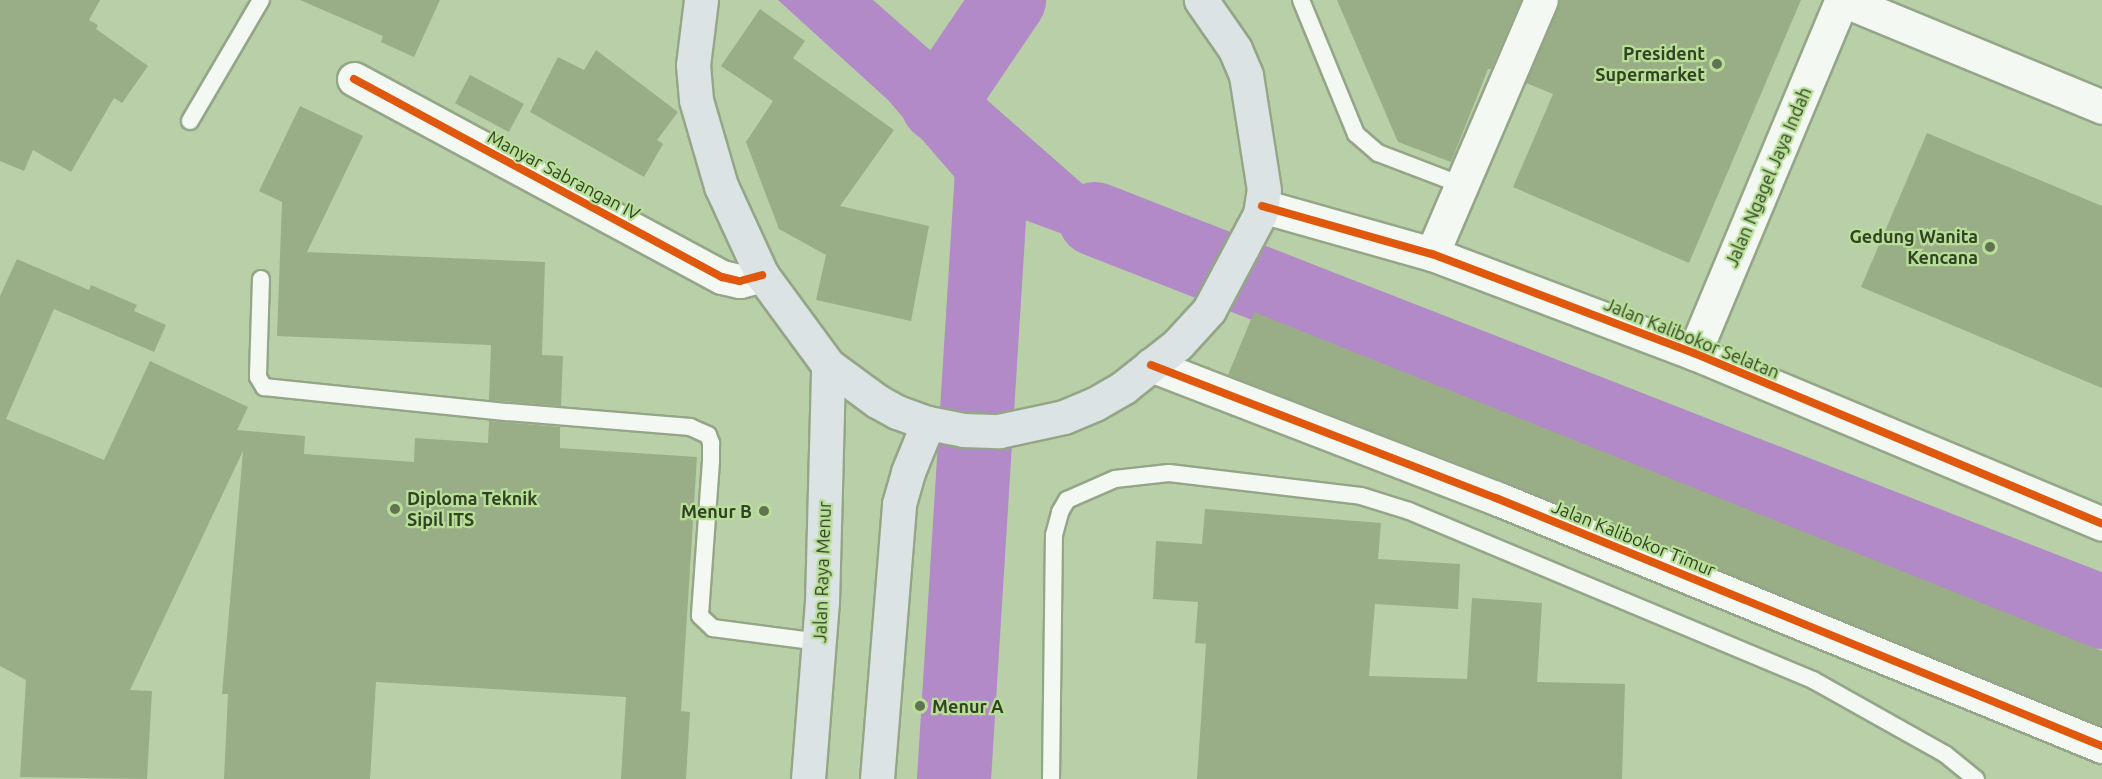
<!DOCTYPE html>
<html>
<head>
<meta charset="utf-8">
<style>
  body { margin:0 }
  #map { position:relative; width:2102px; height:779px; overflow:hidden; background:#b9cfa8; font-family:Ubuntu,sans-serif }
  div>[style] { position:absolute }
  .water>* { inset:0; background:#b18ac7 }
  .river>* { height:74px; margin:-37px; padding:0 37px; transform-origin:37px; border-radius:37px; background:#b18ac7 }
  .building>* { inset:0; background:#99ae86; transform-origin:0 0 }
  .roads { filter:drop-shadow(2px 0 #95a688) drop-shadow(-2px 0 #95a688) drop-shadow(0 2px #95a688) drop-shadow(0 -2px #95a688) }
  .lane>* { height:16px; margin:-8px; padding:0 8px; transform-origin:8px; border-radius:8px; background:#f4f8f2 }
  .street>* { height:33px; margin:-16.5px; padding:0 16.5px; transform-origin:16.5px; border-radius:16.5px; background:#f4f8f2 }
  .secondary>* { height:33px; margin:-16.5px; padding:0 16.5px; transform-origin:16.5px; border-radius:16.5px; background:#f4f8f2 }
  .primary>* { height:33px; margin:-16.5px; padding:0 16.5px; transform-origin:16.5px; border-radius:16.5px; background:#dbe3e4 }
  .cycleway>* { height:8px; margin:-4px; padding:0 4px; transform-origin:4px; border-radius:4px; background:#df580d }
  .dots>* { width:16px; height:16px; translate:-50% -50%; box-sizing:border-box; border:3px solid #b8df98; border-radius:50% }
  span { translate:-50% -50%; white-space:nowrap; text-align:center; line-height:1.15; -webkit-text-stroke:4.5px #b8df98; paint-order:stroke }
  .poi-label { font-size:18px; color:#334225; font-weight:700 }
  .right { translate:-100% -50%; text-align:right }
  .left { translate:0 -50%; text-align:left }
  .street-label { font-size:18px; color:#334225 }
</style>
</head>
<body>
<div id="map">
  <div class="water">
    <div style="clip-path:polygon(778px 0,873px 0,1094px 194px,1197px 232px,1182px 278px,1006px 213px,958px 181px,888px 100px)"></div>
  </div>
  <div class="river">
    <div style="left:938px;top:105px;width:127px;rotate:-55.9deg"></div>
    <div style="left:1095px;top:219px;width:1081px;rotate:21.32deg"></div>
    <div style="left:954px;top:779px;width:625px;rotate:-86.42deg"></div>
  </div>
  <div class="building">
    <div style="clip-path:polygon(0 0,100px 0,89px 20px,98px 25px,96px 29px,148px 66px,122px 103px,114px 98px,71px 172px,33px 150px,24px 171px,0 161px)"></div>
    <div style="clip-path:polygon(300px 0,440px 0,414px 57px,381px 42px,383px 36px)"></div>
    <div style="clip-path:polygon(1337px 0,1521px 0,1491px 69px,1488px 69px,1451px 162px,1398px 142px)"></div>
    <div style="clip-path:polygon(1559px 0,1801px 0,1689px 263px,1513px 187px,1553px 94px,1526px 83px)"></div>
    <div style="clip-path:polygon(760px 9px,805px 41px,793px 58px,894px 130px,840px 206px,929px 226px,911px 321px,816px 300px,826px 255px,779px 229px,746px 142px,773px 101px,721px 66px)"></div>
    <div style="clip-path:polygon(596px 50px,678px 112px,657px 140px,663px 144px,644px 177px,530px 112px,558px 57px,584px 70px)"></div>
    <div style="left:470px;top:75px;width:61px;height:32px;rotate:28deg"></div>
    <div style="clip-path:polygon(300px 106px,363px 136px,307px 252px,545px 262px,542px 355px,563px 356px,561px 406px,489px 400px,491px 345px,277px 336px,282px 202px,259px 191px)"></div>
    <div style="clip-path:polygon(1927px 133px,2102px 206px,2102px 388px,1861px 287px)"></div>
    <div style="clip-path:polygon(17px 259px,89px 290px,91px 285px,137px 305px,134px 311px,166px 325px,154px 352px,54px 309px,6px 419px,104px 460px,150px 361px,248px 407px,237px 430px,305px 436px,304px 454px,414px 462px,415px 438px,488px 443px,489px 421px,560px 427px,560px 448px,697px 457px,681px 711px,690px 712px,686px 779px,621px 779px,626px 697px,376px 682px,370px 779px,224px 779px,228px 694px,222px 694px,243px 451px,130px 690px,152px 691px,147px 779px,20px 777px,26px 680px,0 666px,0 296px)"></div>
    <div style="clip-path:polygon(1254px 312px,2102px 651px,2102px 726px,1503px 481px,1228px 375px)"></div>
    <div style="clip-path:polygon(1205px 509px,1381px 523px,1378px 559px,1460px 564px,1458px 609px,1375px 604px,1369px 676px,1467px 679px,1472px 598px,1542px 603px,1537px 682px,1625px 684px,1622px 779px,1197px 779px,1206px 644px,1195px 643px,1198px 602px,1153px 599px,1156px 541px,1202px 544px)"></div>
  </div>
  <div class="roads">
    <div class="lane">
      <div style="left:1301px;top:0;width:145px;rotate:67.7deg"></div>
      <div style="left:1356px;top:134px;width:29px;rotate:41deg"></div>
      <div style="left:1378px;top:153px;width:90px;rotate:20.9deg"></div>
      <div style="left:190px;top:121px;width:140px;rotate:-59.6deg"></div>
      <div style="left:261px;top:279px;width:98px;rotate:91.8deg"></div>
      <div style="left:258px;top:377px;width:12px;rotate:59deg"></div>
      <div style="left:264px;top:387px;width:245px;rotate:5.9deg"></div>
      <div style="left:508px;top:412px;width:183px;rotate:4.7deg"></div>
      <div style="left:690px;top:427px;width:20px;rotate:24deg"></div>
      <div style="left:708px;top:435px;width:9px;rotate:69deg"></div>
      <div style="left:711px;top:443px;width:18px;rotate:90deg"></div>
      <div style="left:711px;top:461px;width:155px;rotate:94.1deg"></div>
      <div style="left:700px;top:616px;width:18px;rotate:43deg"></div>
      <div style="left:713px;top:628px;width:107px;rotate:7.5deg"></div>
      <div style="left:1051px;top:779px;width:244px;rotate:-89.3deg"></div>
      <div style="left:1054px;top:535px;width:24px;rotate:-75deg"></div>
      <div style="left:1060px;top:512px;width:14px;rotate:-60deg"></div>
      <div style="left:1067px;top:500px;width:52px;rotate:-23.6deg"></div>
      <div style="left:1115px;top:479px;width:54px;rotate:-6.3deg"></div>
      <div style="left:1169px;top:473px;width:193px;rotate:6.8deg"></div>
      <div style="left:1361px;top:496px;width:50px;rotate:17.4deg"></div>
      <div style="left:1409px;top:511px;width:438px;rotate:22.7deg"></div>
      <div style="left:1813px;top:680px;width:151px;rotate:29.3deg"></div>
      <div style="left:1945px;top:754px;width:40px;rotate:39deg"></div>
    </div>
    <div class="street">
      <div style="left:1843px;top:0;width:280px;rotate:22.4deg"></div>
      <div style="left:354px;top:79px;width:418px;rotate:28.3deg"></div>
      <div style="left:722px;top:277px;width:18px;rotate:13deg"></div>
      <div style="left:740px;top:281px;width:23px;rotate:-15deg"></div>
      <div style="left:1432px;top:254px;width:276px;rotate:-66.8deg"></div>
      <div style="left:1694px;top:353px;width:383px;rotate:-67.3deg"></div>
      <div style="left:1151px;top:365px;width:370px;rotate:21.1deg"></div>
      <div style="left:1496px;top:498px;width:655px;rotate:22.26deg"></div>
    </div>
    <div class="secondary">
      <div style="left:1262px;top:206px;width:177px;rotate:15.8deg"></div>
      <div style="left:1432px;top:254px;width:280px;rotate:20.7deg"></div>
      <div style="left:1694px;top:353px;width:442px;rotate:22.7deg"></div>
    </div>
    <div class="primary">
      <div style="left:701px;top:0;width:65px;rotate:97deg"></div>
      <div style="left:693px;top:65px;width:35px;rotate:85deg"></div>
      <div style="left:696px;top:100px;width:90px;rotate:73.8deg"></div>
      <div style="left:721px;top:186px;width:98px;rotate:65.3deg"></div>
      <div style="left:762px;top:275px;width:112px;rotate:53.7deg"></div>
      <div style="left:828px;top:365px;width:61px;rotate:36.3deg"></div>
      <div style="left:877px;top:401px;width:23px;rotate:29deg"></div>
      <div style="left:897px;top:412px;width:33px;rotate:20deg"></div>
      <div style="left:928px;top:423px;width:36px;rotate:11deg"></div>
      <div style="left:963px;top:430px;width:36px;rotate:2deg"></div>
      <div style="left:999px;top:431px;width:66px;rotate:-12.2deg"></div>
      <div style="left:1064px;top:417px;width:34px;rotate:-23deg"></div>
      <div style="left:1095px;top:404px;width:34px;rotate:-30deg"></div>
      <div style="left:1124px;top:387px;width:69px;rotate:-38.5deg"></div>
      <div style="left:1178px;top:344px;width:46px;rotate:-47.6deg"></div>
      <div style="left:1209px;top:310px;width:109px;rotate:-62deg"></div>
      <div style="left:1260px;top:214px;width:24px;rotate:-81deg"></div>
      <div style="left:1264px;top:190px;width:116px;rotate:-98.9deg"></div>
      <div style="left:1246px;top:75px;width:28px;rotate:-113deg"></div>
      <div style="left:1235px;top:49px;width:60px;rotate:-124.8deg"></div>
      <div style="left:808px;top:779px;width:178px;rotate:-85.5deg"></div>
      <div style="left:822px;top:602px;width:237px;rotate:-88.5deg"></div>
      <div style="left:877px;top:779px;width:276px;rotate:-85.4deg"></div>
      <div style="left:899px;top:504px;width:33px;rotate:-74deg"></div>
      <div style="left:908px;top:472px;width:53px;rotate:-67.8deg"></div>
    </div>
  </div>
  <div class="cycleway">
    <div style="left:354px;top:79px;width:418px;rotate:28.3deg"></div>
    <div style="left:722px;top:277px;width:18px;rotate:13deg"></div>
    <div style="left:740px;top:281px;width:23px;rotate:-15deg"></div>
    <div style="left:1262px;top:206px;width:177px;rotate:15.8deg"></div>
    <div style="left:1432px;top:254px;width:280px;rotate:20.7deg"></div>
    <div style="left:1694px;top:353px;width:442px;rotate:22.7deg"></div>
    <div style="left:1151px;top:365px;width:370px;rotate:21.1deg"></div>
    <div style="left:1496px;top:498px;width:655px;rotate:22.26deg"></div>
  </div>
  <div class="dots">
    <div style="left:1717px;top:64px;background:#627353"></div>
    <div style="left:1990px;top:247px;background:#627353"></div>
    <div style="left:395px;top:509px;background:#627353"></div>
    <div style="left:764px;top:511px;background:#627353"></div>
    <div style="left:920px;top:706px;background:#627353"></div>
  </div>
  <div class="poi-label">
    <span class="right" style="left:1705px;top:64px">President<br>Supermarket</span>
    <span class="right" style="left:1978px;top:247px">Gedung Wanita<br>Kencana</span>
    <span class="left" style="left:407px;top:509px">Diploma Teknik<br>Sipil ITS</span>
    <span class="right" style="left:752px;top:511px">Menur B</span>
    <span class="left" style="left:932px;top:706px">Menur A</span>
  </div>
  <div class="street-label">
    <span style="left:564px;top:175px;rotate:28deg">Manyar Sabrangan IV</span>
    <span style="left:1768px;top:177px;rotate:-67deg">Jalan Ngagel Jaya Indah</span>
    <span style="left:1692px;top:338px;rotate:22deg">Jalan Kalibokor Selatan</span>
    <span style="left:1634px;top:538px;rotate:22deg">Jalan Kalibokor Timur</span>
    <span style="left:822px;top:572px;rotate:-88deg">Jalan Raya Menur</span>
  </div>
</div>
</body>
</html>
